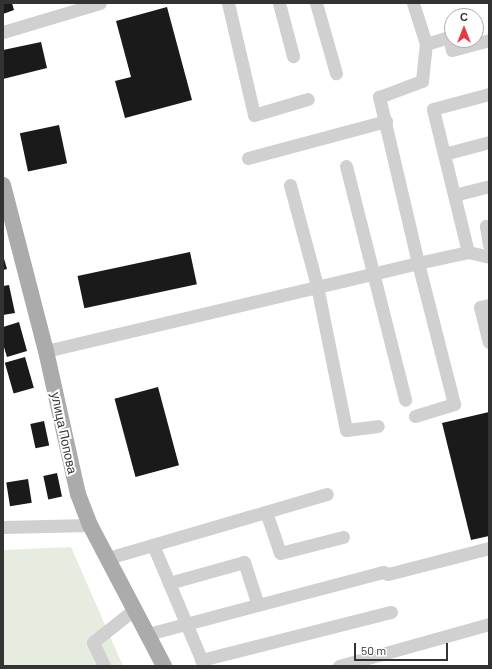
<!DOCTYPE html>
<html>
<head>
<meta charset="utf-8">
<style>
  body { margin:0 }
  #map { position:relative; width:492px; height:669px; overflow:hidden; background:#fff; font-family:Barlow,sans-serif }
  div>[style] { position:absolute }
  .green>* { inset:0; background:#e6ecdf }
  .building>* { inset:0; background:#1a1a1a; transform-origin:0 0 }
  .minor>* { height:13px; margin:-6.5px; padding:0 6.5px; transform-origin:6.5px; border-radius:6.5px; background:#d0d0d0 }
  .major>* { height:16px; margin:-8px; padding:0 8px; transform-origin:8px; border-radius:8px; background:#ababab }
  span { translate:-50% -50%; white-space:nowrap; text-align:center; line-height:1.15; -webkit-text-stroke:4px #fff; paint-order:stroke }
  .street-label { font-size:13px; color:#333 }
  .frame { position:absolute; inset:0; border:4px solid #333; pointer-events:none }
  .north { position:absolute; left:444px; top:8px; width:40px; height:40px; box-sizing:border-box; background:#fff; border:1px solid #adadad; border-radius:50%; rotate:0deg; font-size:11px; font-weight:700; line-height:16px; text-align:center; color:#333 }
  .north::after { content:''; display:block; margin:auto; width:14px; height:18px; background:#e63946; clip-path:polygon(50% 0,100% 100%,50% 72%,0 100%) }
  .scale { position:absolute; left:354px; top:643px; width:94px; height:18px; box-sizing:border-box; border:2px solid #333; border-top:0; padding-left:5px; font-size:12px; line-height:14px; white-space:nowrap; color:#333; -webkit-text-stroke:3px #fff; paint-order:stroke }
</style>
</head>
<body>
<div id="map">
  <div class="green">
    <div style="clip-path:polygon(71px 547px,123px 666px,3px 666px,3px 550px)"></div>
  </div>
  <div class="building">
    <div style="clip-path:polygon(3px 3px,12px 3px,14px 10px,3px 14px)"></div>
    <div style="clip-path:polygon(167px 7px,192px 100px,125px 118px,115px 81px,131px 77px,116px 21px)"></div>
    <div style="clip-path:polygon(41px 42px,47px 68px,3px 79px,3px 50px)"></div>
    <div style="left:59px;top:125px;width:39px;height:40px;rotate:78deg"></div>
    <div style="left:190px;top:252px;width:33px;height:115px;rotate:78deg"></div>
    <div style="clip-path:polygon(3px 255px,7px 269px,3px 270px)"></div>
    <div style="clip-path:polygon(9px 285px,15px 313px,3px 315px,3px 286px)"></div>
    <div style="clip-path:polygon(19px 322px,27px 351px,7px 357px,3px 344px,3px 327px)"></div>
    <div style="left:25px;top:357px;width:32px;height:21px;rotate:74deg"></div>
    <div style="left:158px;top:387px;width:81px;height:45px;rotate:75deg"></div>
    <div style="clip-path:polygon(489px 412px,489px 536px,471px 540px,442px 423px)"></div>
    <div style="left:44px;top:421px;width:25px;height:14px;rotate:78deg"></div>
    <div style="left:57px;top:473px;width:24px;height:14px;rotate:78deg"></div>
    <div style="left:28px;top:479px;width:24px;height:22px;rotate:81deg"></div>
  </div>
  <div class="minor">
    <div style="left:228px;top:3px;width:115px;rotate:76.9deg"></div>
    <div style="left:254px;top:115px;width:56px;rotate:-16.5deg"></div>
    <div style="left:279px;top:3px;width:55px;rotate:75.2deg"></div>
    <div style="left:316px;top:3px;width:73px;rotate:74.1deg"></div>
    <div style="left:413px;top:3px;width:43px;rotate:72.4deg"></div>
    <div style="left:3px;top:32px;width:101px;rotate:-16.6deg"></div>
    <div style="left:444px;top:154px;width:47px;rotate:-14.9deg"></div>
    <div style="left:248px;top:158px;width:143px;rotate:-15deg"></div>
    <div style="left:346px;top:166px;width:241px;rotate:75.8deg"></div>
    <div style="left:290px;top:185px;width:105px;rotate:75deg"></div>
    <div style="left:317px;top:286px;width:147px;rotate:78.6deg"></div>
    <div style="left:346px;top:430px;width:32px;rotate:-7deg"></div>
    <div style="left:454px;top:195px;width:36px;rotate:-14deg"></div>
    <div style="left:489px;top:226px;width:3px;rotate:180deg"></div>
    <div style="left:486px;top:226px;width:19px;rotate:81deg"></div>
    <div style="left:468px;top:252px;width:22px;rotate:13deg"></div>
    <div style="left:489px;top:305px;width:9px;rotate:167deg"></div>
    <div style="left:480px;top:307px;width:36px;rotate:76deg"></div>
    <div style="left:46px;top:351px;width:382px;rotate:-13.3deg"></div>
    <div style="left:418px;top:263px;width:171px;rotate:-103.2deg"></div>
    <div style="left:379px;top:97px;width:46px;rotate:-20.4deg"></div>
    <div style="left:422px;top:81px;width:37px;rotate:-84deg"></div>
    <div style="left:426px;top:44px;width:24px;rotate:-17deg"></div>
    <div style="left:449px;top:37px;width:13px;rotate:77deg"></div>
    <div style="left:452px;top:50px;width:38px;rotate:-15deg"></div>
    <div style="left:415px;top:416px;width:41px;rotate:-17.1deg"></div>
    <div style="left:454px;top:404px;width:146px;rotate:-104.3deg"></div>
    <div style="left:418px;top:263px;width:51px;rotate:-12.4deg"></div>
    <div style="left:468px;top:252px;width:147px;rotate:-103.8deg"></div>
    <div style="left:433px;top:109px;width:58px;rotate:-15deg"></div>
    <div style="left:266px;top:512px;width:43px;rotate:71.1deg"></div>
    <div style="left:280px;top:553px;width:65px;rotate:-14.3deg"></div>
    <div style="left:3px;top:527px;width:87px;rotate:-1.3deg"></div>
    <div style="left:153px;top:545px;width:131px;rotate:67.1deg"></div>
    <div style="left:108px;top:558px;width:228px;rotate:-16.3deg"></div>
    <div style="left:169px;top:583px;width:78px;rotate:-15.6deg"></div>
    <div style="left:244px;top:562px;width:45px;rotate:72deg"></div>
    <div style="left:148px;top:634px;width:243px;rotate:-14.8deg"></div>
    <div style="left:383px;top:572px;width:5px;rotate:22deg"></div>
    <div style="left:388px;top:574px;width:104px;rotate:-14.4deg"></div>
    <div style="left:201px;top:660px;width:196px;rotate:-14.2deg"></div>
    <div style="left:104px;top:666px;width:26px;rotate:-115deg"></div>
    <div style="left:93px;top:642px;width:53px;rotate:-38.2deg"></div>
    <div style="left:339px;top:666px;width:156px;rotate:-15.6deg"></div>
  </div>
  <div class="major">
    <div style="left:3px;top:185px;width:171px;rotate:75.5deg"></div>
    <div style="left:46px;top:351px;width:147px;rotate:77.4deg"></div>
    <div style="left:78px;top:494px;width:33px;rotate:69deg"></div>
    <div style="left:90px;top:525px;width:159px;rotate:62.3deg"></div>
  </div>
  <div class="street-label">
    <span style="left:64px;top:433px;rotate:78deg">улица Попова</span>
  </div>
  <div class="frame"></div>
  <div class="north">С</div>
  <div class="scale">50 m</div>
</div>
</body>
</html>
